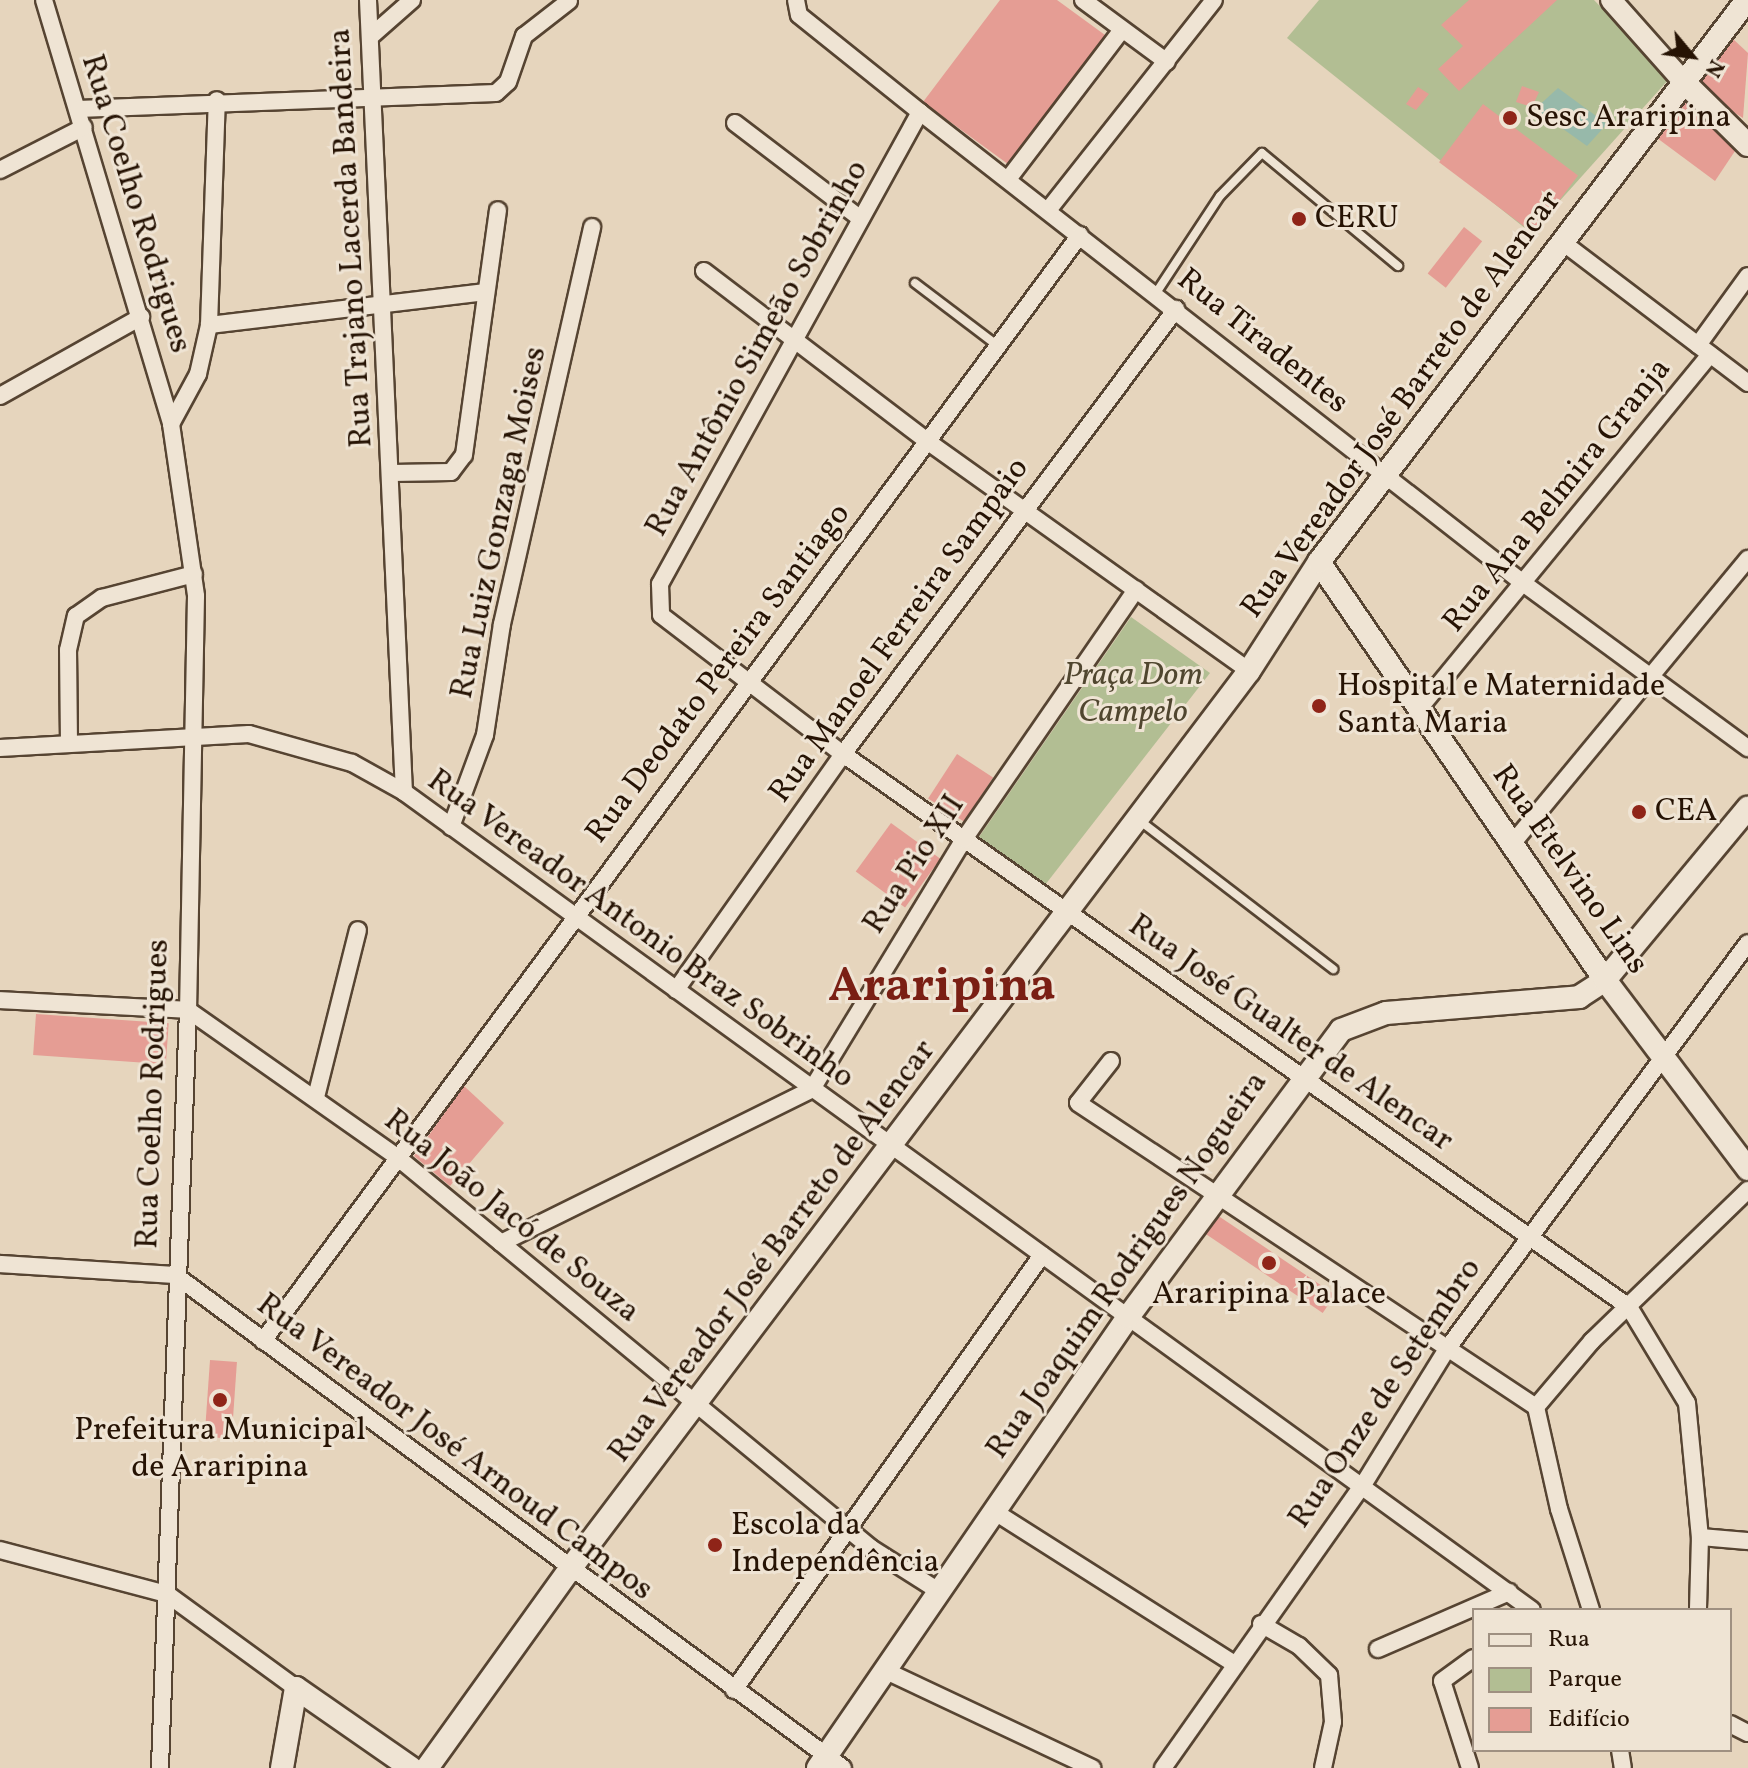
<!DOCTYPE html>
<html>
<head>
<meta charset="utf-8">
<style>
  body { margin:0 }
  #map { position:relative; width:1748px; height:1768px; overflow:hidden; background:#e6d5bd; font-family:Vollkorn,serif }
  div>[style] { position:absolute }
  .green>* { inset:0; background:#b2be93 }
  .water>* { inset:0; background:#97b9aa }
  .building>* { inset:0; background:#e59d94; transform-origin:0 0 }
  .roads { filter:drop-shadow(2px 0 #564432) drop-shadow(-2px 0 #564432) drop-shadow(0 2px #564432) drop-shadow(0 -2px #564432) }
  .service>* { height:8px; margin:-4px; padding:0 4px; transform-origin:4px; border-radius:4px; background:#efe4d4 }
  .minor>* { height:16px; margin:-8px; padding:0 8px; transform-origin:8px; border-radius:8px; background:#efe4d4 }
  .tertiary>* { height:20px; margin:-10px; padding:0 10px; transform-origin:10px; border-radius:10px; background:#efe4d4 }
  .secondary>* { height:22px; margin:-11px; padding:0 11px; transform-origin:11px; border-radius:11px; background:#efe4d4 }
  .dots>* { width:22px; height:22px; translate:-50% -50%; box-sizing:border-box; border:4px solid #efe4d4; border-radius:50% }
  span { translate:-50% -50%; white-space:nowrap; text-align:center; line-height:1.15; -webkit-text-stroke:6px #efe4d4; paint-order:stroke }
  .poi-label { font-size:32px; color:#261304 }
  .left { translate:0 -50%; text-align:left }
  .street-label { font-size:32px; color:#261304 }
  .park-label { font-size:32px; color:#50462f; font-style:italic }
  .town-label { font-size:48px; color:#7a1f14; font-weight:700 }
  .legend { position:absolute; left:1472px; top:1608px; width:260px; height:144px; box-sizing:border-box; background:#efe4d4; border:2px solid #9f9081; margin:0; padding:10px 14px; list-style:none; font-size:24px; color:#261304 }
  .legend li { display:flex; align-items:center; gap:16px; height:40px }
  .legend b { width:40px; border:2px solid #9f9081 }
  .north { position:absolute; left:1652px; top:16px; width:80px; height:80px; -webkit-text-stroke:6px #efe4d4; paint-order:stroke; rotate:119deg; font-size:22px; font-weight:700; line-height:32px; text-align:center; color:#261304 }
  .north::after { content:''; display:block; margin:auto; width:28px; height:36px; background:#261304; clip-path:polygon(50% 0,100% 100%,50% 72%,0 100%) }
</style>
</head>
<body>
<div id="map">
  <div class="green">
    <div style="clip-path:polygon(1319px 0,1594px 0,1669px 79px,1531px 233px,1287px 38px)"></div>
    <div style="clip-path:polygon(1131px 617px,1210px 673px,1045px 885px,979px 837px)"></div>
  </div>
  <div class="water">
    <div style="clip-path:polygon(1558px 88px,1607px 124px,1587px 146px,1535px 109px)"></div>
  </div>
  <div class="building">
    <div style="clip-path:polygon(1000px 0,1057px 0,1105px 35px,1012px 167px,923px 102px)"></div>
    <div style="clip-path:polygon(1469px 0,1557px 0,1459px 91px,1438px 69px,1463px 46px,1441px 25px)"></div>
    <div style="clip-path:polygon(1732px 38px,1748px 53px,1743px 118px,1683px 81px)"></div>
    <div style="clip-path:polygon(1522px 86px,1539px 92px,1532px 107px,1516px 102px)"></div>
    <div style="clip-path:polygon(1418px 87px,1429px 94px,1416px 110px,1406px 104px)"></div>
    <div style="clip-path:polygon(1691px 93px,1739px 145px,1715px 181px,1657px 138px)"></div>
    <div style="left:1483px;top:104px;width:119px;height:73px;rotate:37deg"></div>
    <div style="left:1464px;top:227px;width:23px;height:59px;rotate:38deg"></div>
    <div style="left:957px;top:754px;width:43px;height:53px;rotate:33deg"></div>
    <div style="left:891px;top:823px;width:61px;height:60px;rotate:36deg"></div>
    <div style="left:36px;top:1014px;width:133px;height:41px;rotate:4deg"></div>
    <div style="clip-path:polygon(464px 1086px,504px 1123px,450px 1186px,414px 1156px)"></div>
    <div style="left:1214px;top:1213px;width:146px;height:22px;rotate:34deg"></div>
    <div style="left:210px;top:1360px;width:27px;height:77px;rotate:4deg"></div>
  </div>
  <div class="roads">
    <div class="service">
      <div style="left:915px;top:283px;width:104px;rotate:37.2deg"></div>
      <div style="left:1156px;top:293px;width:116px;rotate:-56.6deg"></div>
      <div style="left:1220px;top:196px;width:60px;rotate:-45.7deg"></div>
      <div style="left:1262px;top:153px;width:177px;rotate:39.7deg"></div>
      <div style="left:1139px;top:820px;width:245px;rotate:37.5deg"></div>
    </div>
    <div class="minor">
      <div style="left:44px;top:0;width:443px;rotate:73.3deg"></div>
      <div style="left:171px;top:424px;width:174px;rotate:81.7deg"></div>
      <div style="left:196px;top:596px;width:414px;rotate:91.1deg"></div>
      <div style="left:188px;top:1010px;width:759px;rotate:92.12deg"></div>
      <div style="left:368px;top:0;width:793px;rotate:87.4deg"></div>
      <div style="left:796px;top:0;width:15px;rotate:79deg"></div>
      <div style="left:799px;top:15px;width:155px;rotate:38.7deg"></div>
      <div style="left:920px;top:112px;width:765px;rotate:37.99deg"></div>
      <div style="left:1523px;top:583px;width:279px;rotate:36.3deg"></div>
      <div style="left:1083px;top:0;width:104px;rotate:36.4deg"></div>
      <div style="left:370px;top:37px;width:56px;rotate:-41.4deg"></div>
      <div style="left:78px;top:109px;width:418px;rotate:-2.2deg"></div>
      <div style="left:496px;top:93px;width:16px;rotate:-43deg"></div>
      <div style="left:508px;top:82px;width:49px;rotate:-70.8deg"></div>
      <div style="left:524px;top:36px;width:57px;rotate:-37.9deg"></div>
      <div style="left:920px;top:112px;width:539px;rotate:118.85deg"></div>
      <div style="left:660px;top:584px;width:31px;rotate:88deg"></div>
      <div style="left:661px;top:615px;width:229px;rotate:37.4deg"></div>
      <div style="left:843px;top:754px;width:961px;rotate:35.13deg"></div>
      <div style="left:1629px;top:1307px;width:112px;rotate:58.9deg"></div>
      <div style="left:1687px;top:1403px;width:135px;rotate:84.5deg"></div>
      <div style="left:1700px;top:1537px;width:73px;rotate:91.6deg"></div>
      <div style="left:735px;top:123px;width:158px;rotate:37.3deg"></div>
      <div style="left:0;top:170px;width:94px;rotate:-27.1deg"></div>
      <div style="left:1009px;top:178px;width:185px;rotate:-52.7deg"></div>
      <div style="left:1049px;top:209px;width:266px;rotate:-51.7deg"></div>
      <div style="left:1561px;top:241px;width:235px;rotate:37.2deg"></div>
      <div style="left:704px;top:271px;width:280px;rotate:37.3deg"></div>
      <div style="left:927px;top:441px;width:396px;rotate:35.5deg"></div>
      <div style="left:209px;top:325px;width:277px;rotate:-6.8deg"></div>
      <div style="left:1698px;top:345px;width:85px;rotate:-54.1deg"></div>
      <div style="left:0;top:396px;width:162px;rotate:-29.3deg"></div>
      <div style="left:171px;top:424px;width:57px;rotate:-61.6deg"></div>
      <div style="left:198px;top:374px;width:50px;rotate:-77.3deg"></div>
      <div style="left:209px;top:325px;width:225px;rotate:-88deg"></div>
      <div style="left:392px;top:473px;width:59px;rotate:-1deg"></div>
      <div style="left:451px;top:472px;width:21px;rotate:-53deg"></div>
      <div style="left:464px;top:455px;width:247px;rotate:-82.1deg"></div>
      <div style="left:1418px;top:710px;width:460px;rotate:-50.6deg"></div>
      <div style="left:69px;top:744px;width:94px;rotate:-90.6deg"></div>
      <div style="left:68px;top:650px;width:35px;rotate:-77deg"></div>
      <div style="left:76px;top:616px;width:32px;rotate:-35deg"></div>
      <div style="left:102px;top:598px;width:95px;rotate:-14.6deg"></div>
      <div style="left:0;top:748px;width:249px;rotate:-3.2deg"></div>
      <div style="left:249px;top:734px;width:107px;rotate:15.7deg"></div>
      <div style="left:352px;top:763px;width:60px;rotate:29.1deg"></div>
      <div style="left:404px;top:792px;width:1393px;rotate:35.95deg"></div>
      <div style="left:451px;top:827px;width:98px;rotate:-69.7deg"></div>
      <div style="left:485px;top:735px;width:112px;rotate:-81.3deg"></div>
      <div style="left:502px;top:624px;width:407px;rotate:-77.2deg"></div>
      <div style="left:1512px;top:844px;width:370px;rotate:-50.4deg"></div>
      <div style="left:676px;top:990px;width:289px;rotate:-54.7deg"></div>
      <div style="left:843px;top:754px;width:556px;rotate:-53.19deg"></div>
      <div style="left:0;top:1000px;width:188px;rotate:3deg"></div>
      <div style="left:188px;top:1010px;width:256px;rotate:35.1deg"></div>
      <div style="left:397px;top:1157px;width:614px;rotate:39.52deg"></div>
      <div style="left:871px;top:1548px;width:82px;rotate:32.5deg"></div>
      <div style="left:1111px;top:1061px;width:53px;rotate:128.2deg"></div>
      <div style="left:1078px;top:1103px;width:550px;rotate:33.57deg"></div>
      <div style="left:316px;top:1097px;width:172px;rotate:-75.9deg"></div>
      <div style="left:501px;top:1243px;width:347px;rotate:-26.3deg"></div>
      <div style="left:812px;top:1089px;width:293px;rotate:-58.7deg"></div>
      <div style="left:964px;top:839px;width:303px;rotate:-55.4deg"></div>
      <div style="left:0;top:1264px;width:175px;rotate:3.6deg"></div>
      <div style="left:175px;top:1275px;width:830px;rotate:36.43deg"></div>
      <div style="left:263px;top:1341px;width:1375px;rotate:-53.55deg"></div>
      <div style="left:1536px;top:1407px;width:87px;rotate:-49.7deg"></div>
      <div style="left:1592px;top:1341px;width:217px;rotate:-44.1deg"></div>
      <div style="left:1536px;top:1407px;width:105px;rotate:77.3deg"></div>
      <div style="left:1559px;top:1509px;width:106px;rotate:72.4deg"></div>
      <div style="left:995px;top:1512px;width:285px;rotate:32.4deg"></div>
      <div style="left:1700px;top:1537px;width:48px;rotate:4.8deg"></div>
      <div style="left:0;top:1550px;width:173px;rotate:14.8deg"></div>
      <div style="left:167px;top:1594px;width:160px;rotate:36.1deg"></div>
      <div style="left:1261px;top:1624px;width:44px;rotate:30.1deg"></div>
      <div style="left:1299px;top:1646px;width:42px;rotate:44deg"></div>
      <div style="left:1329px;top:1675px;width:47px;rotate:85.1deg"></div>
      <div style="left:1333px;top:1722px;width:47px;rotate:102.3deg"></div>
      <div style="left:1378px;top:1649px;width:143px;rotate:-23.5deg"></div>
      <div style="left:886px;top:1671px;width:228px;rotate:25.2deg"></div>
      <div style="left:734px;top:1690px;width:533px;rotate:-54.7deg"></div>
      <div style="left:1730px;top:1724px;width:20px;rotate:27deg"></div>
      <div style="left:1620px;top:1750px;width:18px;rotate:81deg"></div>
      <div style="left:1163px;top:1768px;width:347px;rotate:-54.8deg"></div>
      <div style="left:1363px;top:1485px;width:160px;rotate:-58.3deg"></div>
      <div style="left:1447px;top:1349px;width:505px;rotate:-53.45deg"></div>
      <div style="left:1470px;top:1768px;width:91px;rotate:-107.8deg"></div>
      <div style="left:1442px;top:1681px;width:39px;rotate:-36deg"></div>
    </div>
    <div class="tertiary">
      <div style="left:1611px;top:0;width:108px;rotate:48.4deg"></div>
    </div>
    <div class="secondary">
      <div style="left:1683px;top:81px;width:91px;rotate:44.6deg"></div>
      <div style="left:1319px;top:562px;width:506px;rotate:55.62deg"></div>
      <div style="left:1605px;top:980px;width:237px;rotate:52.9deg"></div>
      <div style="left:282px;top:1768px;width:81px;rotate:-80.1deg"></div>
      <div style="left:296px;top:1688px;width:140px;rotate:34.8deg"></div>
      <div style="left:427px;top:1768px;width:245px;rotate:-54.3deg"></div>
      <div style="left:570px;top:1569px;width:1126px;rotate:-52.91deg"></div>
      <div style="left:1249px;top:671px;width:130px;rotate:-57.3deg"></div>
      <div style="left:1319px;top:562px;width:706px;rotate:-52.71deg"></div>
      <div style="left:818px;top:1768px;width:547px;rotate:-55.5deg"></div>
      <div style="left:1128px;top:1317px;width:357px;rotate:-53.4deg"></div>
      <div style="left:1341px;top:1030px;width:48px;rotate:-20.7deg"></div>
      <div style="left:1386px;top:1013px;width:194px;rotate:-4.7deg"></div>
      <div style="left:1579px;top:997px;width:31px;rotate:-33deg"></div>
      <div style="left:1605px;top:980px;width:224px;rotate:-50.3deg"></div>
    </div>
  </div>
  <div class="dots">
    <div style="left:1510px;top:118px;background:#8f2418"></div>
    <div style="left:1299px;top:219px;background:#8f2418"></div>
    <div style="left:1319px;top:706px;background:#8f2418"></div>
    <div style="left:1639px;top:812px;background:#8f2418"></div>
    <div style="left:1269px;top:1263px;background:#8f2418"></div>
    <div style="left:220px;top:1400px;background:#8f2418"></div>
    <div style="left:715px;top:1545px;background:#8f2418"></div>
  </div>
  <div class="poi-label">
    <span class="left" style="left:1526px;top:118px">Sesc Araripina</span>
    <span class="left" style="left:1315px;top:219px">CERU</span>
    <span class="left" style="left:1337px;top:706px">Hospital e Maternidade<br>Santa Maria</span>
    <span class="left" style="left:1655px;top:812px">CEA</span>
    <span style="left:1269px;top:1295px">Araripina Palace</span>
    <span style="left:220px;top:1450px">Prefeitura Municipal<br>de Araripina</span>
    <span class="left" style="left:731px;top:1545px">Escola da<br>Independência</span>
  </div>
  <div class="street-label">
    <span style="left:135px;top:204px;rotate:73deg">Rua Coelho Rodrigues</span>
    <span style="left:352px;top:238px;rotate:-93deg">Rua Trajano Lacerda Bandeira</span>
    <span style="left:1262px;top:342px;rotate:39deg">Rua Tiradentes</span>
    <span style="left:758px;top:349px;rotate:-61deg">Rua Antônio Simeão Sobrinho</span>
    <span style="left:1402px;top:405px;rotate:-54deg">Rua Vereador José Barreto de Alencar</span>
    <span style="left:1558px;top:496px;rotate:-51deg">Rua Ana Belmira Granja</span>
    <span style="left:500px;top:523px;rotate:-78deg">Rua Luiz Gonzaga Moises</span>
    <span style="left:900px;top:631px;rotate:-54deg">Rua Manoel Ferreira Sampaio</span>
    <span style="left:719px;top:674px;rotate:-53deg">Rua Deodato Pereira Santiago</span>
    <span style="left:915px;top:865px;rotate:-57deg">Rua Pio XII</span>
    <span style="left:1569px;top:870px;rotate:55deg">Rua Etelvino Lins</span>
    <span style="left:640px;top:930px;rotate:36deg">Rua Vereador Antonio Braz Sobrinho</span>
    <span style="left:1290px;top:1034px;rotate:35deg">Rua José Gualter de Alencar</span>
    <span style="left:154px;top:1094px;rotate:-88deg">Rua Coelho Rodrigues</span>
    <span style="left:511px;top:1217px;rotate:39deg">Rua João Jacó de Souza</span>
    <span style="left:773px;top:1252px;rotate:-53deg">Rua Vereador José Barreto de Alencar</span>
    <span style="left:1128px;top:1266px;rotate:-55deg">Rua Joaquim Rodrigues Nogueira</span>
    <span style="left:1386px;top:1394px;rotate:-56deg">Rua Onze de Setembro</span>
    <span style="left:454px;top:1448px;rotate:37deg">Rua Vereador José Arnoud Campos</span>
  </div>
  <div class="park-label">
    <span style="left:1133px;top:695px">Praça Dom<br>Campelo</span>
  </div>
  <div class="town-label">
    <span style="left:942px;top:988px">Araripina</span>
  </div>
  <ul class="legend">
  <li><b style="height:10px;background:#efe4d4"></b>Rua</li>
  <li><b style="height:22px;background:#b2be93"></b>Parque</li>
  <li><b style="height:22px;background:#e59d94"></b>Edifício</li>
  </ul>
  <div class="north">N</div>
</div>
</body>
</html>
